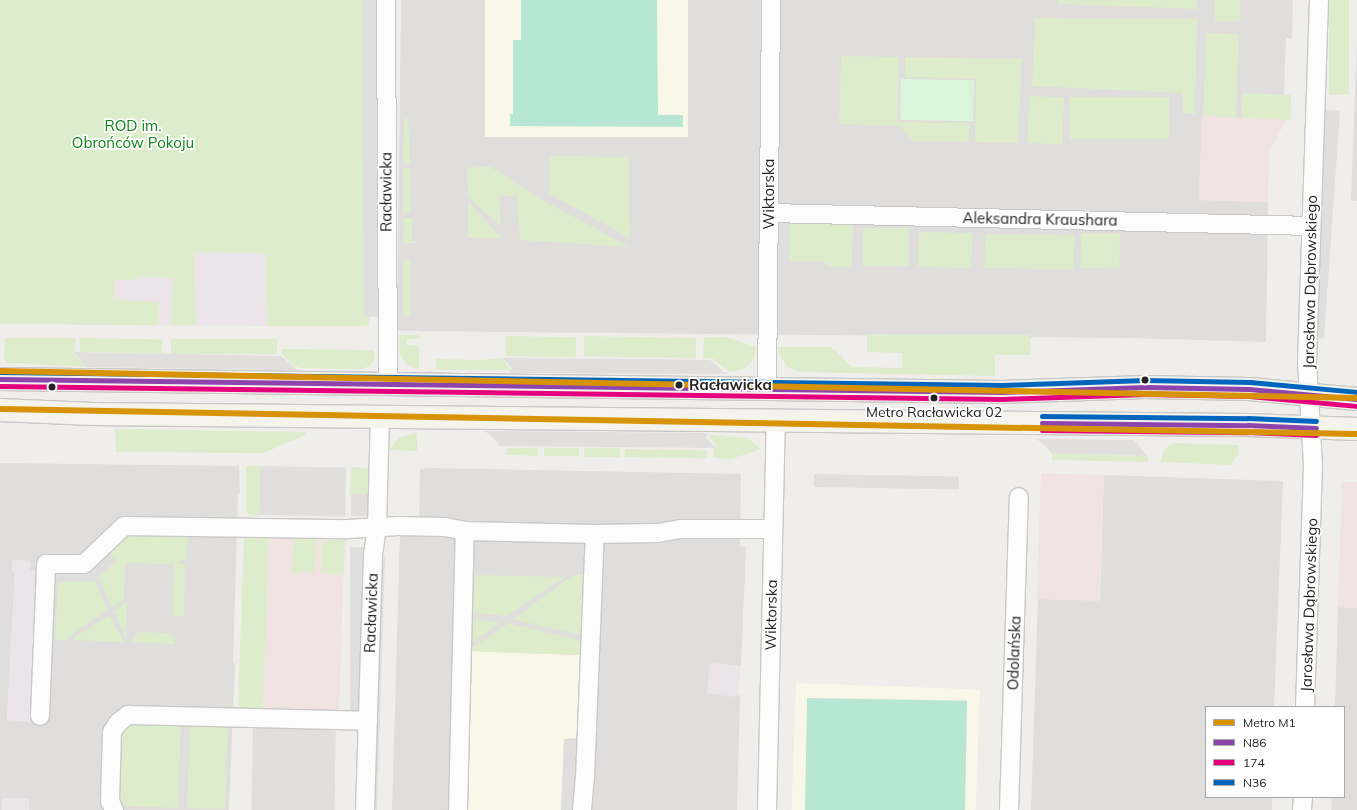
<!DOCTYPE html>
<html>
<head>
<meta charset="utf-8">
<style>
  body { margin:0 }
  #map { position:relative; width:1357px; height:810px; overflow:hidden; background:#f0eeeb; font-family:Mulish,sans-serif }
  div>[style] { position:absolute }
  .residential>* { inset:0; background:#dfdedc }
  .commercial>* { inset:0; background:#f1e3e1; transform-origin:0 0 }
  .industrial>* { inset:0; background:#ede4e9; transform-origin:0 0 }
  .education>* { inset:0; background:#f8f7e8; transform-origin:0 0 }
  .grass>* { inset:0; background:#ddeccb; transform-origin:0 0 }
  .park>* { inset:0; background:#daf5da; transform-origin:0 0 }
  .pitch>* { inset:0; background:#b7e6d2; transform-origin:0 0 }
  .parking>* { inset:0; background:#e0dfde; transform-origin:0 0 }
  .roads { filter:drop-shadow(1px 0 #c9c8c7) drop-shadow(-1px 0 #c9c8c7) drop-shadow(0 1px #c9c8c7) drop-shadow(0 -1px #c9c8c7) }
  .minor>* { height:18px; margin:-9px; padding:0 9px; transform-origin:9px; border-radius:9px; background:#fdfcfc }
  .secondary>* { height:22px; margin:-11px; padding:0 11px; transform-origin:11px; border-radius:11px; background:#f4f4ed }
  .bus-1>* { height:5px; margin:-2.5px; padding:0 2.5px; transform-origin:2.5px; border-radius:2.5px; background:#8e44ad }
  .bus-2>* { height:5px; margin:-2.5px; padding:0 2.5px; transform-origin:2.5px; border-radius:2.5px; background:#e5007d }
  .bus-3>* { height:5px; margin:-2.5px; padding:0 2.5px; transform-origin:2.5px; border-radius:2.5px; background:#0065bd }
  .metro-1>* { height:6px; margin:-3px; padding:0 3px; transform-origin:3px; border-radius:3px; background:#d79205 }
  .dots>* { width:11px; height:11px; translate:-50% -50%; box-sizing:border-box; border:2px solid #fff; border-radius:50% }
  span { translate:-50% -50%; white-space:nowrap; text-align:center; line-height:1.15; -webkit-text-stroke:3.5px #fff; paint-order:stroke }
  .bus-label { font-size:14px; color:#222 }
  .park-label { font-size:15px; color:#0c8416 }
  .street-label { font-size:15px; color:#222 }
  .stop-label { font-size:15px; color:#222; font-weight:700 }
  .left { translate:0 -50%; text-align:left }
  .legend { position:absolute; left:1205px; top:706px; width:140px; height:92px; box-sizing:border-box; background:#fff; border:1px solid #a7a7a7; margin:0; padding:5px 7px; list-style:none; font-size:12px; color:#222 }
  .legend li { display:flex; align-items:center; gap:8px; height:20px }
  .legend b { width:20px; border:1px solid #a7a7a7 }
</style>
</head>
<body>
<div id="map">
  <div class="residential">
    <div style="clip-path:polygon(401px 0,1293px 0,1292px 38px,1286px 38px,1284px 95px,1291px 95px,1290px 120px,1202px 116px,1199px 200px,1268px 202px,1266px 342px,1128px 338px,397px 331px)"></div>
    <div style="clip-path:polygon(1357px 38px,1357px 201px,1351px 201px)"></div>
    <div style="clip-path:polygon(evenodd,0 463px,239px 466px,240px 493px,238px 493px,233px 663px,235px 663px,229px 810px,29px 810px,29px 799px,4px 798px,2px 810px,0 810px,0 463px,13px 560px,30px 561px,30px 570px,40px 571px,31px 721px,7px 720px,15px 571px,12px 571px,13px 560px)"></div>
    <div style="clip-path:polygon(430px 468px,741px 474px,740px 546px,746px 547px,741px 666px,710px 663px,709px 693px,740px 695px,737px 810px,392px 810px,400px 535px,419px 535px,420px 469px)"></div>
    <div style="clip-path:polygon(1104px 475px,1283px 481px,1274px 707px,1206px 707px,1206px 797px,1272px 797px,1272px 810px,1031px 810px,1038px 599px,1100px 600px)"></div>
    <div style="clip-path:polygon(1338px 607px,1357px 608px,1357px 810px,1331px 810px,1332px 797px,1344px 797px,1344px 707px,1335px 707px)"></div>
  </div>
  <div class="commercial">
    <div style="clip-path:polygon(1202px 116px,1286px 120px,1269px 153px,1268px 202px,1199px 200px)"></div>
    <div style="left:1041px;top:473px;width:63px;height:126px;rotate:2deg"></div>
    <div style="clip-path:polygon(1342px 482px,1357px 482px,1357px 608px,1338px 607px)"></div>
    <div style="left:269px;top:537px;width:76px;height:173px;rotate:2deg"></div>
  </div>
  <div class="industrial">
    <div style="clip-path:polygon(194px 252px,265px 253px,267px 326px,73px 325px,78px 266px,195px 277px)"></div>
    <div style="clip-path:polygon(13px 560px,30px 561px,30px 570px,40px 571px,31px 722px,7px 720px,15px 571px,12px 571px)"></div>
    <div style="left:710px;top:663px;width:31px;height:31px;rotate:6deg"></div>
    <div style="left:2px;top:798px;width:27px;height:12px;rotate:2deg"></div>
  </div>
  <div class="education">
    <div style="left:485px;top:0;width:203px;height:137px"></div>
    <div style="clip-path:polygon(468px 651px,581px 655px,578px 738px,564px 739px,561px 810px,463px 810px)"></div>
    <div style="left:796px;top:683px;width:184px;height:127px;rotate:2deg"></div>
  </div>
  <div class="grass">
    <div style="clip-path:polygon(0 0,338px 0,338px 17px,338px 0,362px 0,365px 317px,369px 317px,369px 325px,360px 326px,267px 326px,265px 253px,194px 252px,196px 325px,171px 325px,173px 279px,137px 276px,137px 280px,115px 280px,114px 299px,157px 302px,159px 306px,158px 325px,0 324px)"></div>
    <div style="clip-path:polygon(1058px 0,1198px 0,1197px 9px,1058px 4px)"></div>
    <div style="left:1215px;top:0;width:25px;height:21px"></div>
    <div style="left:1329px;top:0;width:20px;height:95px"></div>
    <div style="clip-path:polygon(1035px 18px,1197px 19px,1195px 114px,1183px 113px,1182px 93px,1032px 86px)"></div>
    <div style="left:1206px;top:33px;width:33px;height:83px;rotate:2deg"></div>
    <div style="clip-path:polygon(841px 56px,899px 57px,897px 122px,969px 123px,969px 142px,913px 141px,900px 126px,839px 124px)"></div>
    <div style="clip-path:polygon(905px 57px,1022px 59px,1018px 143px,975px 142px,976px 79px,905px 77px)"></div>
    <div style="clip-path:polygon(1242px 93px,1291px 95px,1290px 120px,1245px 118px,1241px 115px)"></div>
    <div style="left:1029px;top:96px;width:35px;height:47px;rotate:2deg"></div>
    <div style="left:1070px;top:97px;width:99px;height:42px"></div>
    <div style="clip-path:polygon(404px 118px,408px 119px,410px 163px,403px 163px)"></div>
    <div style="clip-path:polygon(550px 156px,629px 157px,630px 238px,550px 194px)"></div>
    <div style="clip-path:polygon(489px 166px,546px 202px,630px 247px,520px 240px,517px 195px,499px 196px,501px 226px,468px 197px,467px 168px)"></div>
    <div style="clip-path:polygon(403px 168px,410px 168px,411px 212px,403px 213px)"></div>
    <div style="clip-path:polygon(468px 202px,502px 238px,468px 238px)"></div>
    <div style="clip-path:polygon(404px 218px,412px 218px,412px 241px,416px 241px,416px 243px,403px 243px)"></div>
    <div style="clip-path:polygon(789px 220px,853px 220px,852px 267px,829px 267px,822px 261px,789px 261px)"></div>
    <div style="left:909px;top:228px;width:38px;height:46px;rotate:90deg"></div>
    <div style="left:919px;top:232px;width:53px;height:35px;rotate:1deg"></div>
    <div style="left:1081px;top:233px;width:39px;height:35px;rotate:1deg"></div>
    <div style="left:985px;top:234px;width:89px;height:34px;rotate:1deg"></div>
    <div style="left:403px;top:260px;width:7px;height:56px"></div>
    <div style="clip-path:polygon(867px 334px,1030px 335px,1030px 355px,995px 355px,995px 376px,799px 372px,787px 366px,779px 354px,778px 347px,832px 347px,833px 350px,836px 351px,852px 367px,902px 368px,902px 353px,867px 352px)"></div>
    <div style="clip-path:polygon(399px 335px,420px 335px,420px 339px,407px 339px,407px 345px,419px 345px,419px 369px,410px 367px,403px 360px,399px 352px)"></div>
    <div style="left:506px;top:336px;width:70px;height:20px;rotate:1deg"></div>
    <div style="left:584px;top:336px;width:112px;height:20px;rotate:1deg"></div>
    <div style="clip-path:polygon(704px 337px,725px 337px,756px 347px,755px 355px,752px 361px,744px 369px,729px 372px,712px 358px,703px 358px)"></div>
    <div style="clip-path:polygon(5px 338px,76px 338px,74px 352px,85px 367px,7px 363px,4px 359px)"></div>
    <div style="left:80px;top:338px;width:82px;height:14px;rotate:1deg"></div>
    <div style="left:171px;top:339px;width:106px;height:15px"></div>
    <div style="clip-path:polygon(281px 349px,374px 350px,375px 358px,370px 366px,361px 369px,301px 368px,294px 366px,281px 353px)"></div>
    <div style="clip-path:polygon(502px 358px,511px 370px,436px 370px,436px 359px,481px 360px)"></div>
    <div style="clip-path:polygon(115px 429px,306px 432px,305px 435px,264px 453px,116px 452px)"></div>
    <div style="clip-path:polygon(417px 433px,417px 451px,390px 450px,393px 444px,400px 437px)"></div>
    <div style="clip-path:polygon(708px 435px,748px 438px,761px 449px,731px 459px,713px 458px,714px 448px,717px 447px)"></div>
    <div style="clip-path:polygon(1173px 443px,1238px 445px,1238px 455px,1230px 465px,1160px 462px,1164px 450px)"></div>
    <div style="clip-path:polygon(507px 448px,538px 448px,538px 456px,506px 455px)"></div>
    <div style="left:544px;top:448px;width:35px;height:8px"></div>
    <div style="left:584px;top:448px;width:36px;height:9px"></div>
    <div style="left:625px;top:449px;width:82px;height:8px;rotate:1deg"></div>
    <div style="clip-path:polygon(1052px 453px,1147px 456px,1149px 462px,1052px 460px)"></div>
    <div style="clip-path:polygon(246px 466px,260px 466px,259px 515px,254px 516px,249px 515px,246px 511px)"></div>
    <div style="left:351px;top:467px;width:18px;height:27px;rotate:3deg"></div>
    <div style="clip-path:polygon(188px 532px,187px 558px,175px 564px,125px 563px,124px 600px,112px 608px,99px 577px,117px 560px,107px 551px,120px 540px,132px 535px,164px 536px)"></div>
    <div style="clip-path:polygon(244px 537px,269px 537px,263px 710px,243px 709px,238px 705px)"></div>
    <div style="left:294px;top:538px;width:22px;height:34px;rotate:3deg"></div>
    <div style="clip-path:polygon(323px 540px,345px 540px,344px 572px,338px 574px,321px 573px)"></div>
    <div style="left:185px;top:564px;width:52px;height:11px;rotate:91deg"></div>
    <div style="clip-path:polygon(470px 575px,565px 577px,506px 616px,469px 612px)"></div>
    <div style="clip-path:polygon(574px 575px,583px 575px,582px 633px,580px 635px,513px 619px)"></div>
    <div style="clip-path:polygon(94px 581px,108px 610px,76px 631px,67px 640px,55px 640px,58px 582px)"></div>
    <div style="clip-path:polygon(127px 602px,126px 638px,114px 611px)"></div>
    <div style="clip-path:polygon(110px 615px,124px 642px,73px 640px,80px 634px)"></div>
    <div style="clip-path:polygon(469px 618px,500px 623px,468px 645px)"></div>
    <div style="clip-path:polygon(509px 623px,582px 641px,581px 655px,468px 651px)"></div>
    <div style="clip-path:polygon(137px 632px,170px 633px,175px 644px,132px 642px)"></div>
    <div style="clip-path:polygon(135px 719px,181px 721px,178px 808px,124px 806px,117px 803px,118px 740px,122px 730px)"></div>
    <div style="left:190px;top:721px;width:38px;height:87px;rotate:2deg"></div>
  </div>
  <div class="park">
    <div style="left:901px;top:79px;width:73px;height:41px;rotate:1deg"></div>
  </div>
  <div class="pitch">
    <div style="clip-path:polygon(521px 0,657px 0,658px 115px,683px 115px,683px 127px,510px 126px,510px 114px,513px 114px,513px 40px,521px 40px)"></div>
    <div style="left:807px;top:698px;width:160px;height:112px;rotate:1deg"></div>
  </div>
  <div class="parking">
    <div style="clip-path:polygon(362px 0,380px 0,378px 317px,364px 317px)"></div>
    <div style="left:1325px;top:110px;width:15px;height:228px;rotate:4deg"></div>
    <div style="left:1128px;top:245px;width:41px;height:50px"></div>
    <div style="clip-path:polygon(74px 352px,281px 356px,297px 370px,86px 367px)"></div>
    <div style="clip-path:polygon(502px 358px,710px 360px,724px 372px,729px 374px,510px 373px,512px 368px)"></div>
    <div style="clip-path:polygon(484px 431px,708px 433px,706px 438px,716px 448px,500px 446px,491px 435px)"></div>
    <div style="clip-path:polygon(1037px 439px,1134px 440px,1147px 456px,1052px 453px)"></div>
    <div style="left:260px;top:466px;width:86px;height:49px;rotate:1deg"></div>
    <div style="left:814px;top:474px;width:145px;height:13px;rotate:1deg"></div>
    <div style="left:351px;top:494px;width:18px;height:22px"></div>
    <div style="left:350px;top:547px;width:17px;height:165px"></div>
    <div style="clip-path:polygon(380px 556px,385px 556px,377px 810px,371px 810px)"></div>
    <div style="left:253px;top:724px;width:83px;height:86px;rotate:1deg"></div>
    <div style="clip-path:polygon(579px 790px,577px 810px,561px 810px,562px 791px)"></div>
  </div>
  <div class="roads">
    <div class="minor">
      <div style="left:386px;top:0;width:385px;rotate:89.7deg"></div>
      <div style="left:769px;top:213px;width:542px;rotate:1.37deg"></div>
      <div style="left:767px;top:388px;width:388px;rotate:-89.4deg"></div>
      <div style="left:1305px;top:707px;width:242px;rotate:-88.1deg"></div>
      <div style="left:1313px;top:465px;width:103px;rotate:-93.3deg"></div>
      <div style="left:1307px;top:362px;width:362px;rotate:-88.1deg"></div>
      <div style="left:40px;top:716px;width:152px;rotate:-87.7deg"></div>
      <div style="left:46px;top:564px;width:38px"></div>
      <div style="left:84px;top:564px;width:55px;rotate:-43.5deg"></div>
      <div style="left:124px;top:526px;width:224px;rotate:0.8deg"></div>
      <div style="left:348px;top:529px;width:50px;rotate:-3.4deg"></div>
      <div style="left:398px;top:526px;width:47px;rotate:1.2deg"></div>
      <div style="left:445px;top:527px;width:20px;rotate:11deg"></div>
      <div style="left:465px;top:531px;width:130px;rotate:1.3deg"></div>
      <div style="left:595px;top:534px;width:63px;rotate:-0.9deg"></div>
      <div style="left:658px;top:533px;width:22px;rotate:-10deg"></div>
      <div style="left:680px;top:529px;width:93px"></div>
      <div style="left:114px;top:810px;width:10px;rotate:-114deg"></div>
      <div style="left:110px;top:801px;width:69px;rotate:-88.3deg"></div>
      <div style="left:112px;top:732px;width:11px;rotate:-56deg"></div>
      <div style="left:118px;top:723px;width:13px;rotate:-39deg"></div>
      <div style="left:128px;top:715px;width:240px;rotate:1.4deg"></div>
      <div style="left:365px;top:810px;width:255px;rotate:-88.2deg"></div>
      <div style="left:373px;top:555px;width:27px;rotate:-82deg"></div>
      <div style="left:377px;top:528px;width:112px;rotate:-88.5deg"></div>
      <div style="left:458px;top:810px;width:279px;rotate:-88.6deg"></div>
      <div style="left:582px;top:810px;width:32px;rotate:-85deg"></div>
      <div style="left:585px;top:778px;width:244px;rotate:-87.7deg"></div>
      <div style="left:767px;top:810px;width:390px;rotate:-88.7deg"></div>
      <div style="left:1009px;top:810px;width:313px;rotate:-88.2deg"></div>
      <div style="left:1302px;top:810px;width:13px;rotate:-86deg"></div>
    </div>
    <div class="secondary">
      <div style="left:0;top:379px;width:1002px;rotate:0.74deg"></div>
      <div style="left:1002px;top:392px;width:143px;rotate:-2deg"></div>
      <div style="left:1145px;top:387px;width:104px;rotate:1.1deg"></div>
      <div style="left:1249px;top:389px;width:108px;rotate:5.3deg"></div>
      <div style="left:0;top:410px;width:93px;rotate:2.5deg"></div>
      <div style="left:93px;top:414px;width:1155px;rotate:0.55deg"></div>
      <div style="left:1248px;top:425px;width:109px;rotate:2.1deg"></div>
    </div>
  </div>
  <div class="bus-1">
    <div style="left:0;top:379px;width:1002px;rotate:0.74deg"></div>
    <div style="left:1002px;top:392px;width:143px;rotate:-2deg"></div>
    <div style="left:1145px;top:387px;width:104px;rotate:1.1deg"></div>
    <div style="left:1249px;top:389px;width:108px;rotate:5.3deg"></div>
    <div style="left:1042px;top:423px;width:206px;rotate:0.6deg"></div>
    <div style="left:1248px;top:425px;width:68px;rotate:2.5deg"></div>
  </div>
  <div class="bus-2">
    <div style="left:0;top:386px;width:1002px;rotate:0.74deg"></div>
    <div style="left:1002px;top:399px;width:143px;rotate:-2deg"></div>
    <div style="left:1145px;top:394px;width:104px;rotate:1.1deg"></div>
    <div style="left:1249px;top:396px;width:107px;rotate:5.3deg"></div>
    <div style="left:1042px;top:430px;width:206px;rotate:0.6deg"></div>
    <div style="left:1248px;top:432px;width:68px;rotate:2.5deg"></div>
  </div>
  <div class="bus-3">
    <div style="left:0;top:372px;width:1002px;rotate:0.74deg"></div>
    <div style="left:1002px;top:385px;width:143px;rotate:-2deg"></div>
    <div style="left:1145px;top:380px;width:105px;rotate:1.1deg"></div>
    <div style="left:1250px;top:382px;width:107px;rotate:5.3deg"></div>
    <div style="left:1042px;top:416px;width:206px;rotate:0.6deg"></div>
    <div style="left:1248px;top:418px;width:68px;rotate:2.5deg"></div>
  </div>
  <div class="metro-1">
    <div style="left:0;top:371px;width:1357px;rotate:1.14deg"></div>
    <div style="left:0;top:409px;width:1357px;rotate:1.06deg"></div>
  </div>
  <div class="dots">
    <div style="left:1145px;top:380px;background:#222"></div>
    <div style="left:679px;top:385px;background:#222"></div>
    <div style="left:52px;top:387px;background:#222"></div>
    <div style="left:934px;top:398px;background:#222"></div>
  </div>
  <div class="bus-label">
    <span style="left:934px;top:412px">Metro Racławicka 02</span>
  </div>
  <div class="park-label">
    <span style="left:133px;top:134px">ROD im.<br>Obrońców Pokoju</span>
  </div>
  <div class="street-label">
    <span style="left:386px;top:192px;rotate:-90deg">Racławicka</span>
    <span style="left:769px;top:194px;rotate:-90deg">Wiktorska</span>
    <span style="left:1040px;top:219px;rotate:1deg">Aleksandra Kraushara</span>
    <span style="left:1310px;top:282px;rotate:-89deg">Jarosława Dąbrowskiego</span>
    <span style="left:1309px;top:605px;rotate:-88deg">Jarosława Dąbrowskiego</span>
    <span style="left:371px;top:613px;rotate:-88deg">Racławicka</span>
    <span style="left:771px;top:615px;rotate:-89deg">Wiktorska</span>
    <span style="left:1014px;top:653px;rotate:-88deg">Odolańska</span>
  </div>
  <div class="stop-label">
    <span class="left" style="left:689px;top:385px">Racławicka</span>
  </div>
  <ul class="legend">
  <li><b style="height:5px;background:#d79205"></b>Metro M1</li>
  <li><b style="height:5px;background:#8e44ad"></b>N86</li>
  <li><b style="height:5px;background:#e5007d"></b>174</li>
  <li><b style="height:5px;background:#0065bd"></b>N36</li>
  </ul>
</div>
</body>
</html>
